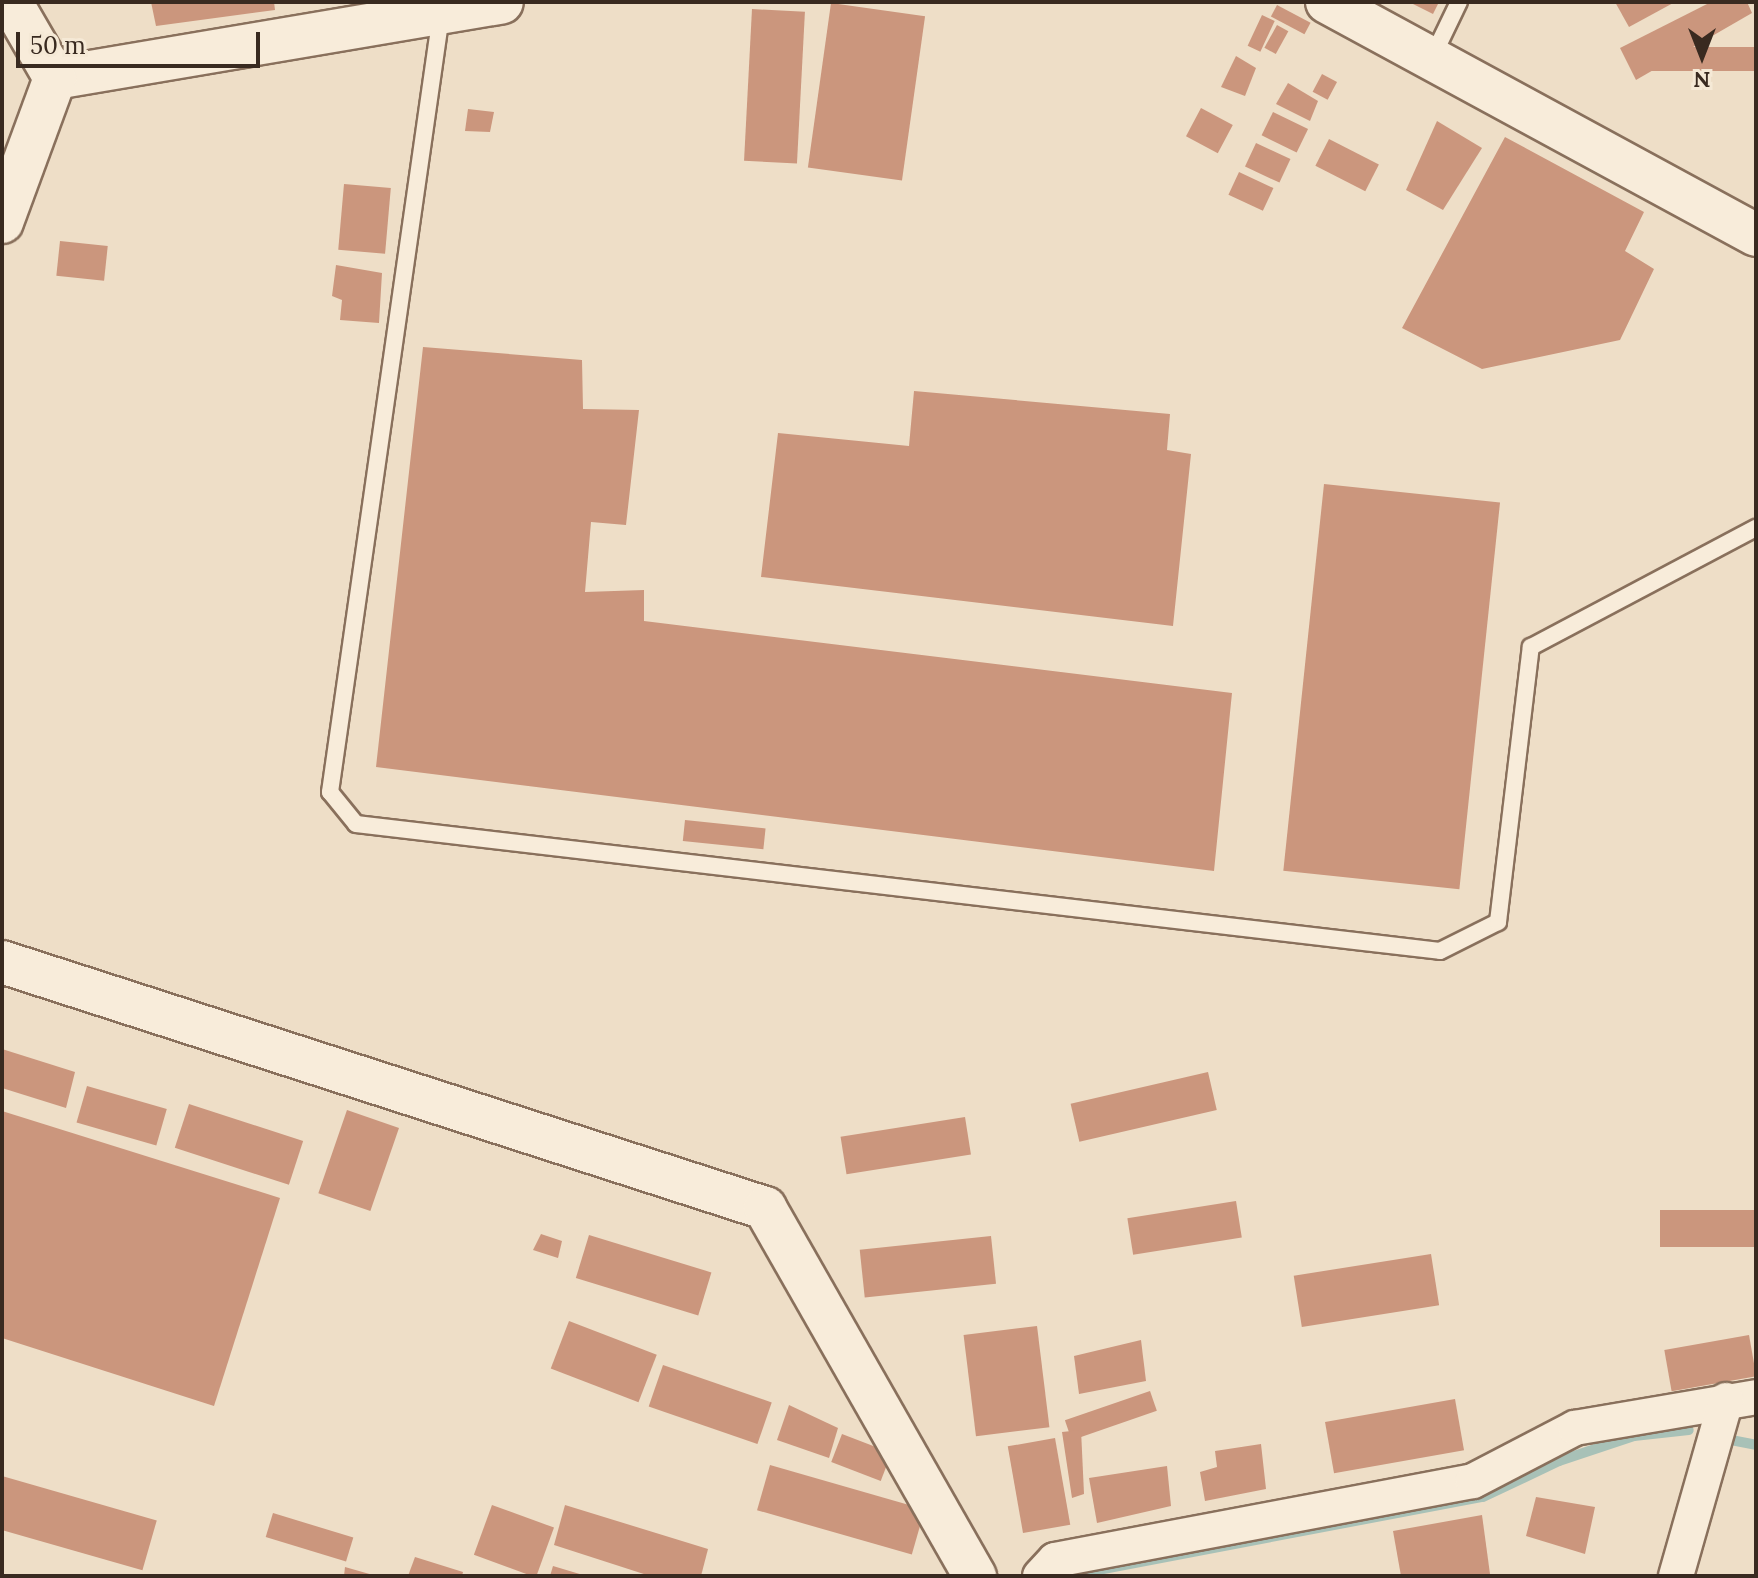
<!DOCTYPE html>
<html>
<head>
<meta charset="utf-8">
<style>
  body { margin:0 }
  #map { position:relative; width:1758px; height:1578px; overflow:hidden; background:#eedec7; font-family:Lora,serif }
  div>[style] { position:absolute }
  .stream>* { height:10px; margin:-5px; padding:0 5px; transform-origin:5px; border-radius:5px; background:#a8c1b7 }
  .building>* { inset:0; background:#cb967d; transform-origin:0 0 }
  .roads { filter:drop-shadow(2px 0 #89705c) drop-shadow(-2px 0 #89705c) drop-shadow(0 2px #89705c) drop-shadow(0 -2px #89705c) }
  .service>* { height:16px; margin:-8px; padding:0 8px; transform-origin:8px; border-radius:8px; background:#f8ecda }
  .minor>* { height:34px; margin:-17px; padding:0 17px; transform-origin:17px; border-radius:17px; background:#f8ecda }
  .tertiary>* { height:42px; margin:-21px; padding:0 21px; transform-origin:21px; border-radius:21px; background:#f8ecda }
  span { translate:-50% -50%; white-space:nowrap; text-align:center; line-height:1.15; -webkit-text-stroke:6px #f5e9d6; paint-order:stroke }
  .frame { position:absolute; inset:0; border:4px solid #392a20; pointer-events:none }
  .north { position:absolute; left:1662px; top:16px; width:80px; height:80px; -webkit-text-stroke:6px #f5e9d6; paint-order:stroke; rotate:180deg; font-size:22px; font-weight:700; line-height:32px; text-align:center; color:#392a20 }
  .north::after { content:''; display:block; margin:auto; width:28px; height:36px; background:#392a20; clip-path:polygon(50% 0,100% 100%,50% 72%,0 100%) }
  .scale { position:absolute; left:16px; top:32px; width:244px; height:36px; box-sizing:border-box; border:4px solid #392a20; border-top:0; padding-left:10px; font-size:24px; line-height:28px; white-space:nowrap; color:#392a20; -webkit-text-stroke:6px #f5e9d6; paint-order:stroke }
</style>
</head>
<body>
<div id="map">
  <div class="stream">
    <div style="left:1731px;top:1440px;width:25px;rotate:11deg"></div>
    <div style="left:1067px;top:1576px;width:423px;rotate:-10.8deg"></div>
    <div style="left:1483px;top:1497px;width:84px;rotate:-25.3deg"></div>
    <div style="left:1559px;top:1461px;width:79px;rotate:-18.4deg"></div>
    <div style="left:1634px;top:1436px;width:55px;rotate:-6.2deg"></div>
  </div>
  <div class="building">
    <div style="clip-path:polygon(151px 2px,274px 2px,275px 10px,156px 26px)"></div>
    <div style="clip-path:polygon(1409px 2px,1439px 2px,1433px 14px)"></div>
    <div style="clip-path:polygon(1615px 2px,1675px 2px,1629px 27px)"></div>
    <div style="clip-path:polygon(1711px 2px,1747px 2px,1752px 13px,1636px 80px,1620px 48px)"></div>
    <div style="left:831px;top:3px;width:95px;height:166px;rotate:8deg"></div>
    <div style="left:1277px;top:5px;width:38px;height:13px;rotate:28deg"></div>
    <div style="left:752px;top:9px;width:53px;height:152px;rotate:3deg"></div>
    <div style="left:1262px;top:15px;width:14px;height:34px;rotate:25deg"></div>
    <div style="left:1277px;top:25px;width:13px;height:26px;rotate:29deg"></div>
    <div style="left:1756px;top:47px;width:24px;height:123px;rotate:90deg"></div>
    <div style="clip-path:polygon(1236px 56px,1256px 68px,1245px 96px,1221px 87px)"></div>
    <div style="left:1322px;top:74px;width:17px;height:20px;rotate:28deg"></div>
    <div style="clip-path:polygon(1288px 83px,1318px 101px,1310px 121px,1276px 104px)"></div>
    <div style="left:1201px;top:108px;width:36px;height:32px;rotate:28deg"></div>
    <div style="clip-path:polygon(468px 109px,494px 112px,490px 132px,465px 131px)"></div>
    <div style="left:1273px;top:112px;width:39px;height:26px;rotate:26deg"></div>
    <div style="clip-path:polygon(1437px 121px,1482px 148px,1443px 210px,1406px 190px)"></div>
    <div style="clip-path:polygon(1505px 137px,1644px 212px,1625px 251px,1654px 269px,1620px 340px,1482px 369px,1402px 328px)"></div>
    <div style="left:1329px;top:139px;width:56px;height:30px;rotate:27deg"></div>
    <div style="left:1256px;top:143px;width:38px;height:26px;rotate:25deg"></div>
    <div style="left:1239px;top:172px;width:38px;height:25px;rotate:25deg"></div>
    <div style="left:344px;top:184px;width:47px;height:66px;rotate:5deg"></div>
    <div style="left:60px;top:241px;width:48px;height:35px;rotate:6deg"></div>
    <div style="clip-path:polygon(336px 265px,382px 273px,379px 323px,340px 320px,342px 300px,332px 296px)"></div>
    <div style="clip-path:polygon(423px 347px,582px 360px,583px 409px,639px 410px,626px 525px,591px 522px,585px 592px,644px 590px,644px 621px,1232px 693px,1214px 871px,376px 767px)"></div>
    <div style="clip-path:polygon(914px 391px,1170px 414px,1167px 450px,1191px 454px,1173px 626px,761px 577px,778px 433px,909px 446px)"></div>
    <div style="left:1324px;top:484px;width:177px;height:389px;rotate:6deg"></div>
    <div style="left:685px;top:820px;width:81px;height:21px;rotate:6deg"></div>
    <div style="clip-path:polygon(2px 1049px,75px 1072px,66px 1108px,2px 1088px)"></div>
    <div style="left:1208px;top:1072px;width:39px;height:141px;rotate:77deg"></div>
    <div style="left:87px;top:1086px;width:83px;height:38px;rotate:16deg"></div>
    <div style="left:189px;top:1104px;width:120px;height:46px;rotate:18deg"></div>
    <div style="left:347px;top:1110px;width:55px;height:88px;rotate:19deg"></div>
    <div style="clip-path:polygon(2px 1111px,280px 1198px,214px 1406px,2px 1338px)"></div>
    <div style="left:965px;top:1117px;width:38px;height:126px;rotate:81deg"></div>
    <div style="left:1236px;top:1201px;width:37px;height:110px;rotate:81deg"></div>
    <div style="left:1756px;top:1210px;width:37px;height:96px;rotate:90deg"></div>
    <div style="clip-path:polygon(541px 1234px,562px 1241px,558px 1258px,533px 1250px)"></div>
    <div style="left:589px;top:1235px;width:128px;height:45px;rotate:17deg"></div>
    <div style="left:991px;top:1236px;width:48px;height:132px;rotate:84deg"></div>
    <div style="left:1431px;top:1254px;width:52px;height:139px;rotate:81deg"></div>
    <div style="left:569px;top:1321px;width:94px;height:51px;rotate:21deg"></div>
    <div style="left:1037px;top:1326px;width:102px;height:74px;rotate:83deg"></div>
    <div style="left:1749px;top:1335px;width:42px;height:86px;rotate:80deg"></div>
    <div style="clip-path:polygon(1141px 1340px,1146px 1381px,1079px 1394px,1074px 1356px)"></div>
    <div style="left:663px;top:1365px;width:115px;height:44px;rotate:19deg"></div>
    <div style="left:1150px;top:1391px;width:21px;height:90px;rotate:71deg"></div>
    <div style="left:1455px;top:1399px;width:52px;height:132px;rotate:80deg"></div>
    <div style="clip-path:polygon(789px 1405px,838px 1428px,829px 1458px,777px 1440px)"></div>
    <div style="clip-path:polygon(1081px 1430px,1084px 1494px,1072px 1498px,1062px 1432px)"></div>
    <div style="left:842px;top:1434px;width:53px;height:30px;rotate:21deg"></div>
    <div style="left:1055px;top:1438px;width:88px;height:48px;rotate:80deg"></div>
    <div style="clip-path:polygon(1261px 1444px,1266px 1489px,1205px 1501px,1200px 1472px,1217px 1467px,1215px 1451px)"></div>
    <div style="left:770px;top:1465px;width:161px;height:47px;rotate:16deg"></div>
    <div style="clip-path:polygon(1167px 1466px,1171px 1506px,1097px 1523px,1089px 1478px)"></div>
    <div style="left:2px;top:1476px;width:161px;height:52px;rotate:16deg"></div>
    <div style="clip-path:polygon(1536px 1497px,1595px 1507px,1585px 1554px,1526px 1536px)"></div>
    <div style="left:492px;top:1505px;width:66px;height:53px;rotate:20deg"></div>
    <div style="clip-path:polygon(565px 1505px,708px 1549px,701px 1576px,650px 1576px,554px 1545px)"></div>
    <div style="left:273px;top:1513px;width:84px;height:25px;rotate:17deg"></div>
    <div style="clip-path:polygon(1482px 1515px,1490px 1574px,1401px 1576px,1393px 1531px)"></div>
    <div style="clip-path:polygon(415px 1557px,463px 1572px,462px 1576px,408px 1576px)"></div>
    <div style="clip-path:polygon(553px 1566px,583px 1575px,583px 1576px,550px 1576px)"></div>
    <div style="clip-path:polygon(345px 1567px,373px 1575px,373px 1576px,344px 1576px)"></div>
  </div>
  <div class="roads">
    <div class="service">
      <div style="left:441px;top:15px;width:785px;rotate:98.13deg"></div>
      <div style="left:330px;top:792px;width:41px;rotate:50.9deg"></div>
      <div style="left:356px;top:824px;width:1091px;rotate:6.68deg"></div>
      <div style="left:1440px;top:951px;width:65px;rotate:-26.6deg"></div>
      <div style="left:1498px;top:922px;width:277px;rotate:-83.2deg"></div>
      <div style="left:1531px;top:647px;width:255px;rotate:-27.9deg"></div>
      <div style="left:1432px;top:58px;width:62px;rotate:-64.3deg"></div>
    </div>
    <div class="minor">
      <div style="left:1040px;top:1576px;width:22px;rotate:-47deg"></div>
      <div style="left:1055px;top:1560px;width:425px;rotate:-10.7deg"></div>
      <div style="left:1473px;top:1481px;width:115px;rotate:-27.5deg"></div>
      <div style="left:1575px;top:1428px;width:184px;rotate:-9.7deg"></div>
      <div style="left:1676px;top:1576px;width:183px;rotate:-74.1deg"></div>
    </div>
    <div class="tertiary">
      <div style="left:11px;top:2px;width:88px;rotate:59.9deg"></div>
      <div style="left:1327px;top:2px;width:488px;rotate:28.5deg"></div>
      <div style="left:55px;top:78px;width:453px;rotate:-9.6deg"></div>
      <div style="left:2px;top:222px;width:153px;rotate:-69.8deg"></div>
      <div style="left:2px;top:962px;width:802px;rotate:17.87deg"></div>
      <div style="left:765px;top:1208px;width:424px;rotate:60.3deg"></div>
    </div>
  </div>
  <div class="frame"></div>
  <div class="north">N</div>
  <div class="scale">50 m</div>
</div>
</body>
</html>
